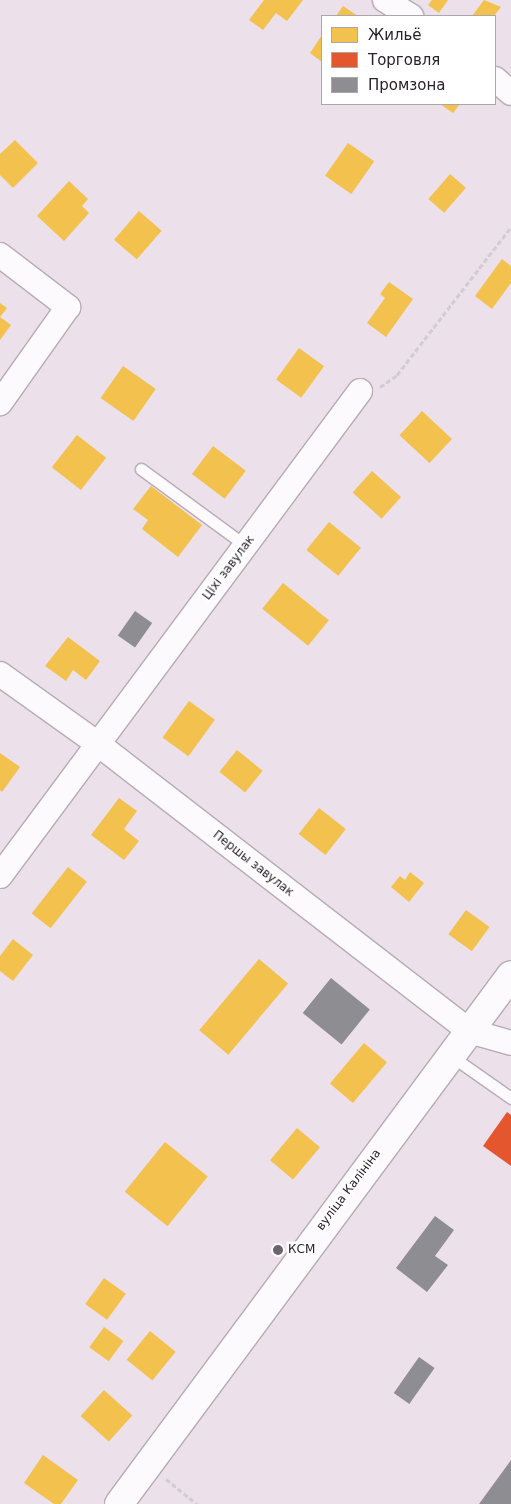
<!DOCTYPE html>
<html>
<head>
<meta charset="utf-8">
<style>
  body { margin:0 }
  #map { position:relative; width:511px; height:1504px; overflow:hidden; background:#ece0ea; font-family:"DejaVu Sans",sans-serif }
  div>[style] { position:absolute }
  .homes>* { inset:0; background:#f2c14e; transform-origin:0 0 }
  .shops>* { inset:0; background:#e4572e }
  .industry>* { inset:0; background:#8d8d92; transform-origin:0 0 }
  .path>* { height:3px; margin-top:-1.5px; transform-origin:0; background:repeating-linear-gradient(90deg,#d1cdd0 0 5px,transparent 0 7.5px) }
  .roads { filter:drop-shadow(1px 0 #b6acb4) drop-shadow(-1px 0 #b6acb4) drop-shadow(0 1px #b6acb4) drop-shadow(0 -1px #b6acb4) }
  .lane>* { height:11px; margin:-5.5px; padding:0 5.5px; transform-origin:5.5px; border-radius:5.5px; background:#fcfafc }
  .street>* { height:24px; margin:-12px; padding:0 12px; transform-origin:12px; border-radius:12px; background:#fcfafc }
  .secondary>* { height:28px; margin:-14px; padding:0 14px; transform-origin:14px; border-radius:14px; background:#fcfafc }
  .dots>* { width:14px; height:14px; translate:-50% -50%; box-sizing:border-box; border:2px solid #fff; border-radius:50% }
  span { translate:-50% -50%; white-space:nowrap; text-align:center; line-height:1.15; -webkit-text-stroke:5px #fff; paint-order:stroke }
  .street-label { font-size:12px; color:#2a2229 }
  .poi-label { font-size:12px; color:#2a2229 }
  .left { translate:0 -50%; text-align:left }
  .legend { position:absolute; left:321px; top:15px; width:175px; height:90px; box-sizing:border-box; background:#fff; border:1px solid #aaa7a9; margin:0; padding:6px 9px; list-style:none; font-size:15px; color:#2a2229 }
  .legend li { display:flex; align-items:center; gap:10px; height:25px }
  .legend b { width:25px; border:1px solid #aaa7a9 }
</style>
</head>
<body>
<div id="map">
  <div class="homes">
    <div style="clip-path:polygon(264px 0,303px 0,287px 21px,276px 13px,263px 30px,249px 20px)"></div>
    <div style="clip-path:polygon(432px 0,448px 0,439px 13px,428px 5px)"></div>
    <div style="clip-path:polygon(484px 0,501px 7px,494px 16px,472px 16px)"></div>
    <div style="clip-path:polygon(343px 6px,358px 16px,336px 16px)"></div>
    <div style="clip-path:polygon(322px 35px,322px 62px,310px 53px)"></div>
    <div style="clip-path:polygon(440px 104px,460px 104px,453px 113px)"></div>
    <div style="clip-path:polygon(15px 140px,38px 163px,13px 188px,0 175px,0 154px)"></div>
    <div style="left:348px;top:143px;width:32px;height:40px;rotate:35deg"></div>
    <div style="left:450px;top:174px;width:21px;height:33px;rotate:41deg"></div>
    <div style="clip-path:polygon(69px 181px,88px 199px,82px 206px,89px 213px,64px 241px,37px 216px)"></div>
    <div style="left:139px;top:211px;width:30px;height:38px;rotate:41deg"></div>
    <div style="clip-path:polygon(502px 259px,511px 266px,511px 283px,492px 309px,475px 296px)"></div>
    <div style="clip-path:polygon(389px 282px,413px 299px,386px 337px,367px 323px,385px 298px,380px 294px)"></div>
    <div style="clip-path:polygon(0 303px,7px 308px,0 317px,11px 325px,0 340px)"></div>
    <div style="left:299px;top:348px;width:31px;height:39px;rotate:36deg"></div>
    <div style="left:123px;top:366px;width:40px;height:39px;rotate:35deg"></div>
    <div style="left:422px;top:411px;width:41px;height:33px;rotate:43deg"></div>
    <div style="left:77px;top:435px;width:37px;height:41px;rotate:38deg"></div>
    <div style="left:213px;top:446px;width:41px;height:35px;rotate:37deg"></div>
    <div style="left:372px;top:471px;width:39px;height:29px;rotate:42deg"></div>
    <div style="clip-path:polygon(151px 486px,202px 525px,178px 557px,142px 529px,148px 520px,133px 509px)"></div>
    <div style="left:329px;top:522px;width:41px;height:36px;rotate:39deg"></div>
    <div style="left:283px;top:583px;width:59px;height:33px;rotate:39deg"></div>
    <div style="clip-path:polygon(68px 637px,100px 661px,86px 680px,73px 670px,66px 681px,45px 666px)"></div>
    <div style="left:189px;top:701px;width:32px;height:45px;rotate:36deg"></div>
    <div style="left:237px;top:750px;width:33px;height:28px;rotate:39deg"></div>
    <div style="clip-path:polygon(0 753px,20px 767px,2px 792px,0 790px)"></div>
    <div style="clip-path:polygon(119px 798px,137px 811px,124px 829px,139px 841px,124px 860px,91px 835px)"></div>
    <div style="left:319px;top:808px;width:34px;height:33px;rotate:38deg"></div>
    <div style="left:68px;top:867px;width:24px;height:59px;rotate:38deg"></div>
    <div style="clip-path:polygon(410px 872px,424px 883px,409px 902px,391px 887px,400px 876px,405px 880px)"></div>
    <div style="left:466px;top:910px;width:29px;height:30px;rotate:36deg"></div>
    <div style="clip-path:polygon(13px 939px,33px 955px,13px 981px,0 971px,0 956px)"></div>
    <div style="left:259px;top:959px;width:38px;height:93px;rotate:40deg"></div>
    <div style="left:364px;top:1043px;width:30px;height:53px;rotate:40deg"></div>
    <div style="left:297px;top:1128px;width:30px;height:42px;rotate:40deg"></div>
    <div style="left:165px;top:1142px;width:55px;height:64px;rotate:39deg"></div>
    <div style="left:104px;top:1278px;width:27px;height:32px;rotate:36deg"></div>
    <div style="left:104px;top:1327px;width:24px;height:25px;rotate:36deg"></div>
    <div style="left:150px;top:1331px;width:33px;height:37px;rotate:39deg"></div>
    <div style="left:104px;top:1390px;width:38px;height:35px;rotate:42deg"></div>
    <div style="clip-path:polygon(43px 1455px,78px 1480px,61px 1504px,54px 1504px,24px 1483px)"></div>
  </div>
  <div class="shops">
    <div style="clip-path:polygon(507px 1112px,511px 1115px,511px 1166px,483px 1146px)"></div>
  </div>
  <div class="industry">
    <div style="left:135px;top:611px;width:21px;height:30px;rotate:35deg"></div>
    <div style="left:331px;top:978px;width:50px;height:45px;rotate:39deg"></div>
    <div style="clip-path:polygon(435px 1216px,454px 1230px,435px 1256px,448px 1265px,427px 1292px,396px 1268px)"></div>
    <div style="left:419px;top:1357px;width:19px;height:44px;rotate:35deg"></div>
    <div style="clip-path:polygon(511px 1460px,511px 1504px,479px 1504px)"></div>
  </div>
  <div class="path">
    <div style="left:380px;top:387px;width:21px;rotate:-35deg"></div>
    <div style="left:397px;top:375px;width:187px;rotate:-52.4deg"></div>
    <div style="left:166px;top:1479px;width:40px;rotate:39deg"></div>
  </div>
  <div class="roads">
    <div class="lane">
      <div style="left:141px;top:469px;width:129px;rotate:36.2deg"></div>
      <div style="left:451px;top:1056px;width:73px;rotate:35deg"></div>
    </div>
    <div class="street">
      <div style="left:385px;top:0;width:31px;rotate:32deg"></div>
      <div style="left:495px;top:79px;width:21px;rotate:41deg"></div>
      <div style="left:0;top:255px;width:86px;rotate:37.4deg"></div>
      <div style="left:68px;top:307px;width:118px;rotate:125.3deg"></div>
      <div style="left:0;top:674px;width:120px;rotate:35.5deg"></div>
      <div style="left:98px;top:744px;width:469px;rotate:37.7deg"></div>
      <div style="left:469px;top:1031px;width:44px;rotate:15.9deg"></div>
      <div style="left:0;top:876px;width:604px;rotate:-53.41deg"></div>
    </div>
    <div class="secondary">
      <div style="left:119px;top:1504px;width:658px;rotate:-53.46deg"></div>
    </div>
  </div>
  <div class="dots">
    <div style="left:278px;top:1250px;background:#6e646d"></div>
  </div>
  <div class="street-label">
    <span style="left:229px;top:568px;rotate:-53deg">Ціхі завулак</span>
    <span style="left:253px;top:864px;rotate:38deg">Першы завулак</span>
    <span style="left:349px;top:1190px;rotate:-53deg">вуліца Калініна</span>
  </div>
  <div class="poi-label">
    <span class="left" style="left:288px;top:1250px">КСМ</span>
  </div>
  <ul class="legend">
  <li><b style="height:14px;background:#f2c14e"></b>Жильё</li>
  <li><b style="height:14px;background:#e4572e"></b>Торговля</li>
  <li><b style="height:14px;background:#8d8d92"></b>Промзона</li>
  </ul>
</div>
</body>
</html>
